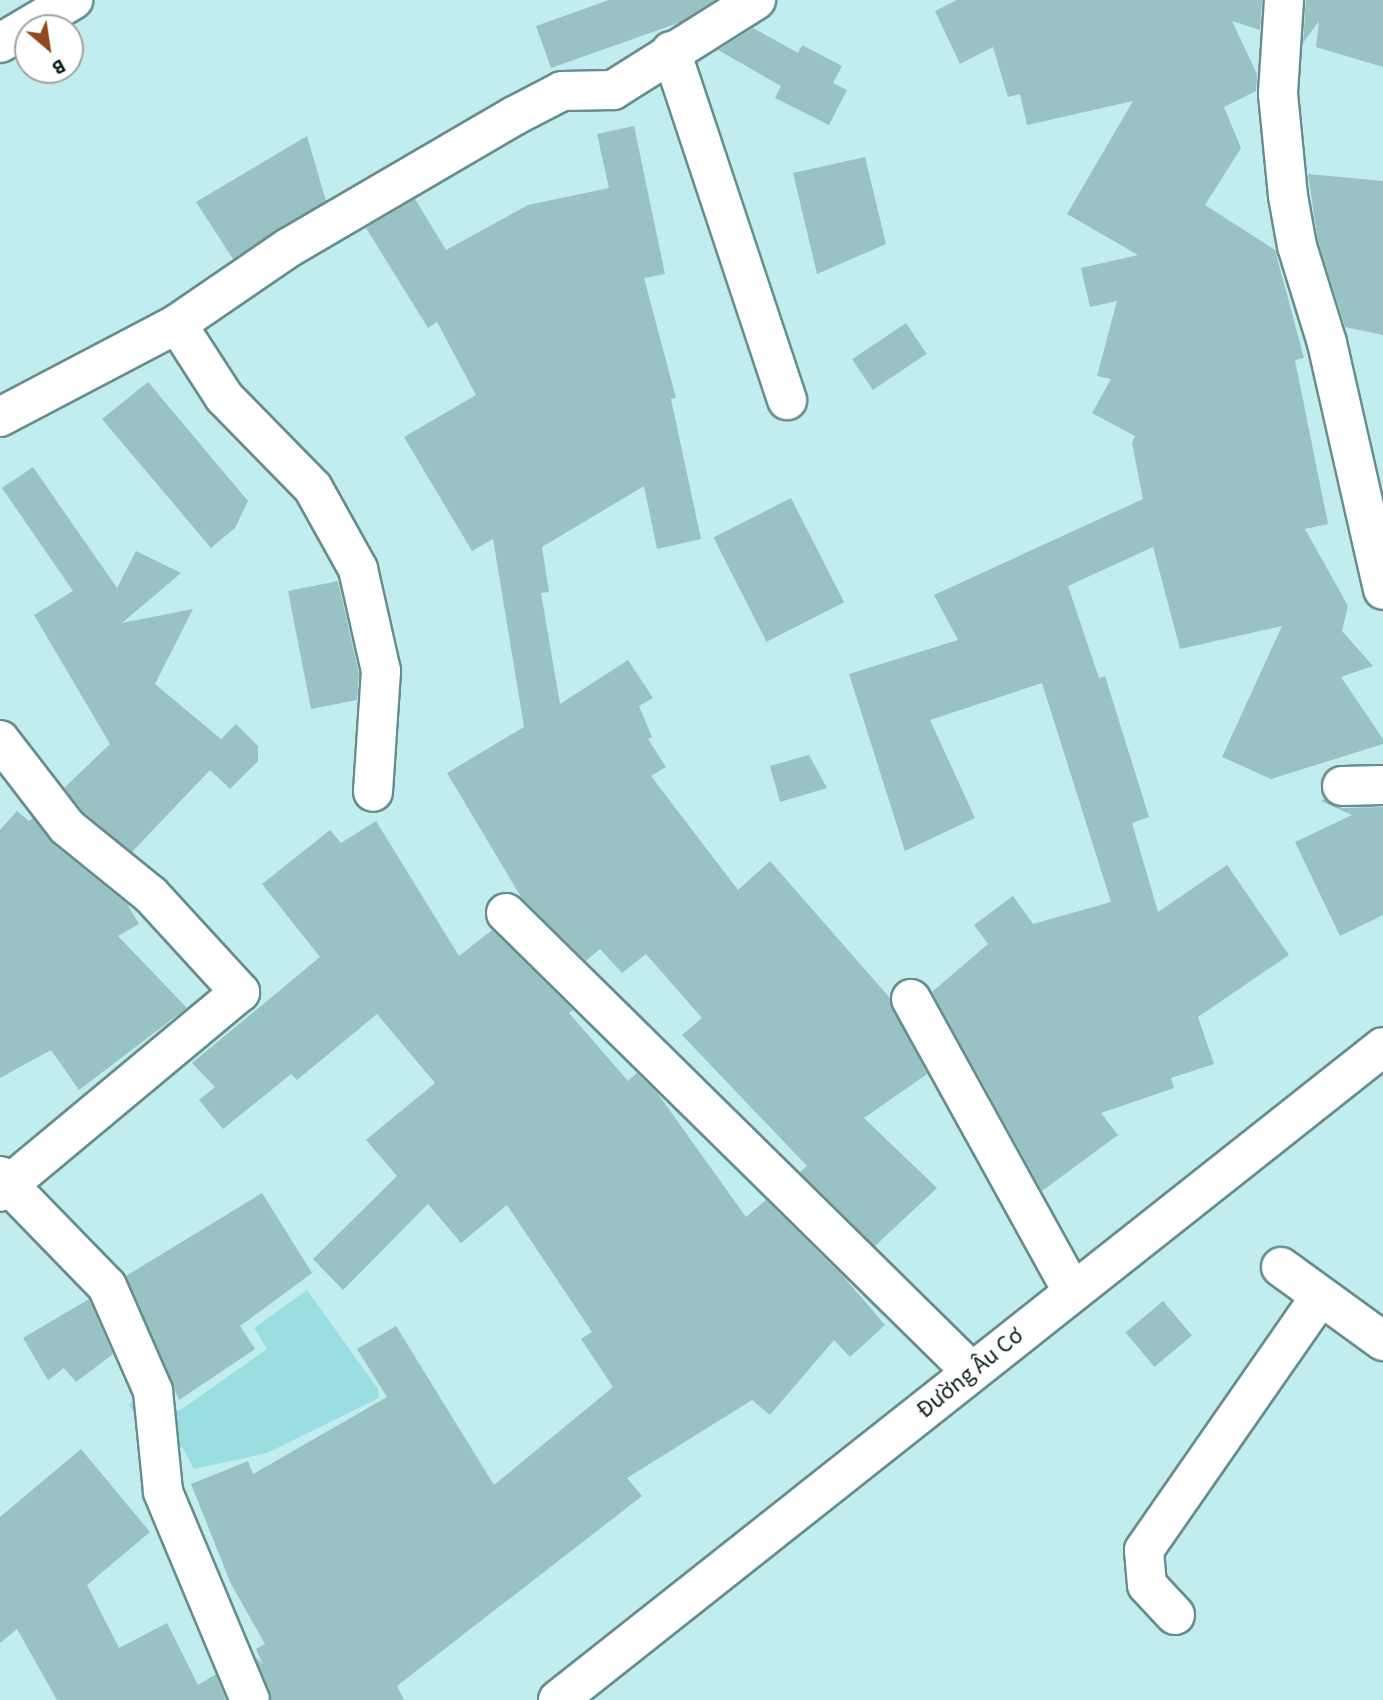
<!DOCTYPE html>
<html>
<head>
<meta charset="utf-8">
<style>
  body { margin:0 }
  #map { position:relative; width:1383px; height:1700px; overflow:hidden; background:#c2edee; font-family:"Source Sans 3",sans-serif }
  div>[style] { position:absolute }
  .green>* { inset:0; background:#9adee1 }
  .building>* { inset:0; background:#99c2c4; transform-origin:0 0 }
  .roads { filter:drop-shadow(2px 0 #668d8f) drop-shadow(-2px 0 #668d8f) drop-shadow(0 2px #668d8f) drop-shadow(0 -2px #668d8f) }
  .minor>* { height:38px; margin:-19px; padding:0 19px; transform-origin:19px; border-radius:19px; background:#fff }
  .major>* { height:38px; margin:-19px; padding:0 19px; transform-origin:19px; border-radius:19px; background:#fff }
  span { translate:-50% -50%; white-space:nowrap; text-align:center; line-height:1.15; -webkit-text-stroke:5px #fff; paint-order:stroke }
  .street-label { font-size:24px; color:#0f1f20 }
  .north { position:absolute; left:14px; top:14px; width:70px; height:70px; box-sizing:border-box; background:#fff; border:2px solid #9fa5a6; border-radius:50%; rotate:151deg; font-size:19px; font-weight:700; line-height:28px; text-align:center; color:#0f1f20 }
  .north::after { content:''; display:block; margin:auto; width:24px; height:32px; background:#8e4a1e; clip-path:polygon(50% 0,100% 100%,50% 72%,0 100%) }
</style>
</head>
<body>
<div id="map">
  <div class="green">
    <div style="clip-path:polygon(307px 1290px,378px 1389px,379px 1398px,267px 1453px,194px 1469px,182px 1447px,165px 1458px,129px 1405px,147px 1384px,179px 1411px,267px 1349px,254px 1328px)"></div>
  </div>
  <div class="building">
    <div style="clip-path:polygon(609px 0,715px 0,681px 22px,551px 68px,536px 26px)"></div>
    <div style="clip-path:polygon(957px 0,1262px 0,1260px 30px,1232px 21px,1257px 74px,1256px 91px,1224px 107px,1241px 148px,1205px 205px,1275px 250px,1304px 358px,1295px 360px,1328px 524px,1305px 529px,1348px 606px,1342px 631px,1373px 666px,1341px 677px,1383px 739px,1383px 744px,1271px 779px,1222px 757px,1282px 626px,1180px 649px,1153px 547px,1068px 586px,1099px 678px,1105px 676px,1149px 817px,1132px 823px,1158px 912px,1227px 865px,1289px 955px,1198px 1017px,1214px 1064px,1171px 1078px,1174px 1088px,1101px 1113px,1118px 1135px,1042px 1191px,932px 992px,988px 944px,974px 925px,1013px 896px,1033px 924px,1111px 902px,1042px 683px,930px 720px,975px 818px,905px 851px,849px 674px,958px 640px,934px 595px,1143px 499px,1132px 443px,1135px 436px,1092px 413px,1111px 379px,1097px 376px,1117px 301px,1090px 307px,1081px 268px,1138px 255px,1067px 214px,1133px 101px,1027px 125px,1020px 94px,1008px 97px,993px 47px,960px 64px,935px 11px)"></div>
    <div style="clip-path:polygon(1306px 0,1383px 0,1383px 67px,1316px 47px,1319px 21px,1303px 43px)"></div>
    <div style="clip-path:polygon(753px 28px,798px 53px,802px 45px,842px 66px,833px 83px,847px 90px,829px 125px,775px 98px,781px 86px,718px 50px)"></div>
    <div style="clip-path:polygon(634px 126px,665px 274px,644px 278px,676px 398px,671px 399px,701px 539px,657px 549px,644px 486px,542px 547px,549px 592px,541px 593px,560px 704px,628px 660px,653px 698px,639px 706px,652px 737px,648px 739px,666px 767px,651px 776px,738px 890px,770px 861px,889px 997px,927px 1074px,864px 1118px,937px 1188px,875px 1246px,800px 1172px,807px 1166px,682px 1035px,702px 1018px,646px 954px,622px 973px,600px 949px,586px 961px,521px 897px,447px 773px,524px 727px,493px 539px,472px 551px,404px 437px,476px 395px,437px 322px,428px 328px,366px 228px,415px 199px,446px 250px,528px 205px,609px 188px,597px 134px)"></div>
    <div style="clip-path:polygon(307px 136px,326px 201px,233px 259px,196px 202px)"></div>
    <div style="clip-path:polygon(865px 157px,886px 244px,817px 274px,793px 173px)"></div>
    <div style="clip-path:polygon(1308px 174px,1383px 181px,1383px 335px,1345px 327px,1318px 241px)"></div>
    <div style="left:906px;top:323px;width:37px;height:65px;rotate:56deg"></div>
    <div style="clip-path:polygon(148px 382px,248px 501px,235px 528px,211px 548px,102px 419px)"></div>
    <div style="clip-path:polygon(33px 467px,117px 588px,136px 551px,181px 573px,122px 623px,193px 609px,155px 684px,221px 739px,236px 724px,258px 746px,258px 761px,230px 789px,210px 770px,132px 852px,83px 812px,64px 788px,110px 744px,34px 615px,73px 591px,2px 488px)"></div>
    <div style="left:791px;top:498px;width:117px;height:87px;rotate:63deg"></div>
    <div style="clip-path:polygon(338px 581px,359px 674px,357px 700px,311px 709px,288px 591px)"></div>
    <div style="clip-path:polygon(809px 755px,827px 788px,780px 802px,770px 766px)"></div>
    <div style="clip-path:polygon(1325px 799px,1342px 808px,1383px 807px,1383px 915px,1340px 936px,1295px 842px,1352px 815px,1321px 801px)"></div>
    <div style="clip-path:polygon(17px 811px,29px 821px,33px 818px,53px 844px,127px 904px,139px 924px,118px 936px,187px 1008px,79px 1090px,51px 1050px,0 1078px,0 830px)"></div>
    <div style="clip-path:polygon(376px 821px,459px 956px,492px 930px,573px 1010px,569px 1013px,628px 1081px,637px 1073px,658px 1094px,746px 1217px,766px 1200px,843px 1276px,885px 1325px,850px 1357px,834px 1340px,770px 1415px,752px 1400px,627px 1478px,642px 1496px,397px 1686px,404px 1700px,271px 1700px,256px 1657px,263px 1665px,256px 1649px,265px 1644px,231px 1584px,191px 1484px,248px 1461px,253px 1474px,387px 1397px,357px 1349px,396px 1326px,494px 1485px,613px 1387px,581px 1339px,592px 1332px,507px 1205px,461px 1243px,428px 1204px,343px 1290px,313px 1259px,397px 1176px,366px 1140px,435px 1083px,377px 1014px,297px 1080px,291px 1074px,223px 1129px,199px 1100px,215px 1087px,192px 1063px,320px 957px,262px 884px,330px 830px,341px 843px)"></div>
    <div style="clip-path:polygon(262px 1193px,312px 1273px,240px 1326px,255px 1349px,179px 1400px,126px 1276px)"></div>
    <div style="clip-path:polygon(89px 1299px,113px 1354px,76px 1382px,64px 1368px,48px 1380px,23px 1338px)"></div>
    <div style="left:1163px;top:1301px;width:45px;height:49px;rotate:50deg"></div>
    <div style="clip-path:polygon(81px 1449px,150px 1532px,87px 1585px,119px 1648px,167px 1623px,198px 1685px,216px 1674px,226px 1700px,57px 1700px,17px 1629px,0 1643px,0 1517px)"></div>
  </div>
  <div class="roads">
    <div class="minor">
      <div style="left:1284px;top:0;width:94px;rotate:93.7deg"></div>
      <div style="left:1278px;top:94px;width:102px;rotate:84.4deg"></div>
      <div style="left:1288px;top:196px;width:51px;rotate:79.8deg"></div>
      <div style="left:1297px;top:246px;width:102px;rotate:72.8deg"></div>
      <div style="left:1327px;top:343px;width:253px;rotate:77.2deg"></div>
      <div style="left:0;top:43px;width:85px;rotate:-30.5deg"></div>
      <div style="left:671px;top:51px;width:368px;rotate:71.6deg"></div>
      <div style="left:177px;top:324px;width:87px;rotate:57.2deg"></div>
      <div style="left:224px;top:397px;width:127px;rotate:45.6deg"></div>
      <div style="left:313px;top:488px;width:93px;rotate:60.9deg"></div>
      <div style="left:358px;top:569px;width:105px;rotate:77.3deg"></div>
      <div style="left:381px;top:671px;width:121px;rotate:93.8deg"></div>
      <div style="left:0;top:417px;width:200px;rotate:-27.7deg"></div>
      <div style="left:177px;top:324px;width:135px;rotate:-34.4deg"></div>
      <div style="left:288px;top:248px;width:262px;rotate:-30.3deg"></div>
      <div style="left:514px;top:116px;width:54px;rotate:-27.5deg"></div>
      <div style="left:562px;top:91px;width:51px;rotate:-1.1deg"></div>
      <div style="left:613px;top:90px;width:169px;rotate:-32.2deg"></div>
      <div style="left:0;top:740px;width:110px;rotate:52.4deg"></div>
      <div style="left:67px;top:827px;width:108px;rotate:39deg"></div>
      <div style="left:151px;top:895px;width:132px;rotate:47.5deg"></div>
      <div style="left:240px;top:992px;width:312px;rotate:140.2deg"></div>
      <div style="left:1342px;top:786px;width:41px;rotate:-1.4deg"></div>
      <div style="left:506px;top:913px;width:654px;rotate:44.57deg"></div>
      <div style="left:911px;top:999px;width:333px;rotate:61.1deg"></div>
      <div style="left:0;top:1176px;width:153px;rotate:45.8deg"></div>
      <div style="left:107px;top:1286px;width:115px;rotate:66.3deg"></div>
      <div style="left:153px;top:1391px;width:101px;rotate:84.3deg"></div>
      <div style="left:163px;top:1492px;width:225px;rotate:67.3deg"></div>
      <div style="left:1281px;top:1267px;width:126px;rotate:36deg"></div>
      <div style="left:1175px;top:1615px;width:41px;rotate:-133deg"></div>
      <div style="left:1147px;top:1585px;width:35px;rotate:-95deg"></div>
      <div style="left:1144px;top:1550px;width:307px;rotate:-55.2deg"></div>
    </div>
    <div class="major">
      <div style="left:558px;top:1700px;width:1052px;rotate:-38.36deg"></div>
    </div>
  </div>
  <div class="street-label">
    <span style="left:970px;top:1373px;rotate:-39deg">Đường Âu Cơ</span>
  </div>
  <div class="north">B</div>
</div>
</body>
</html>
